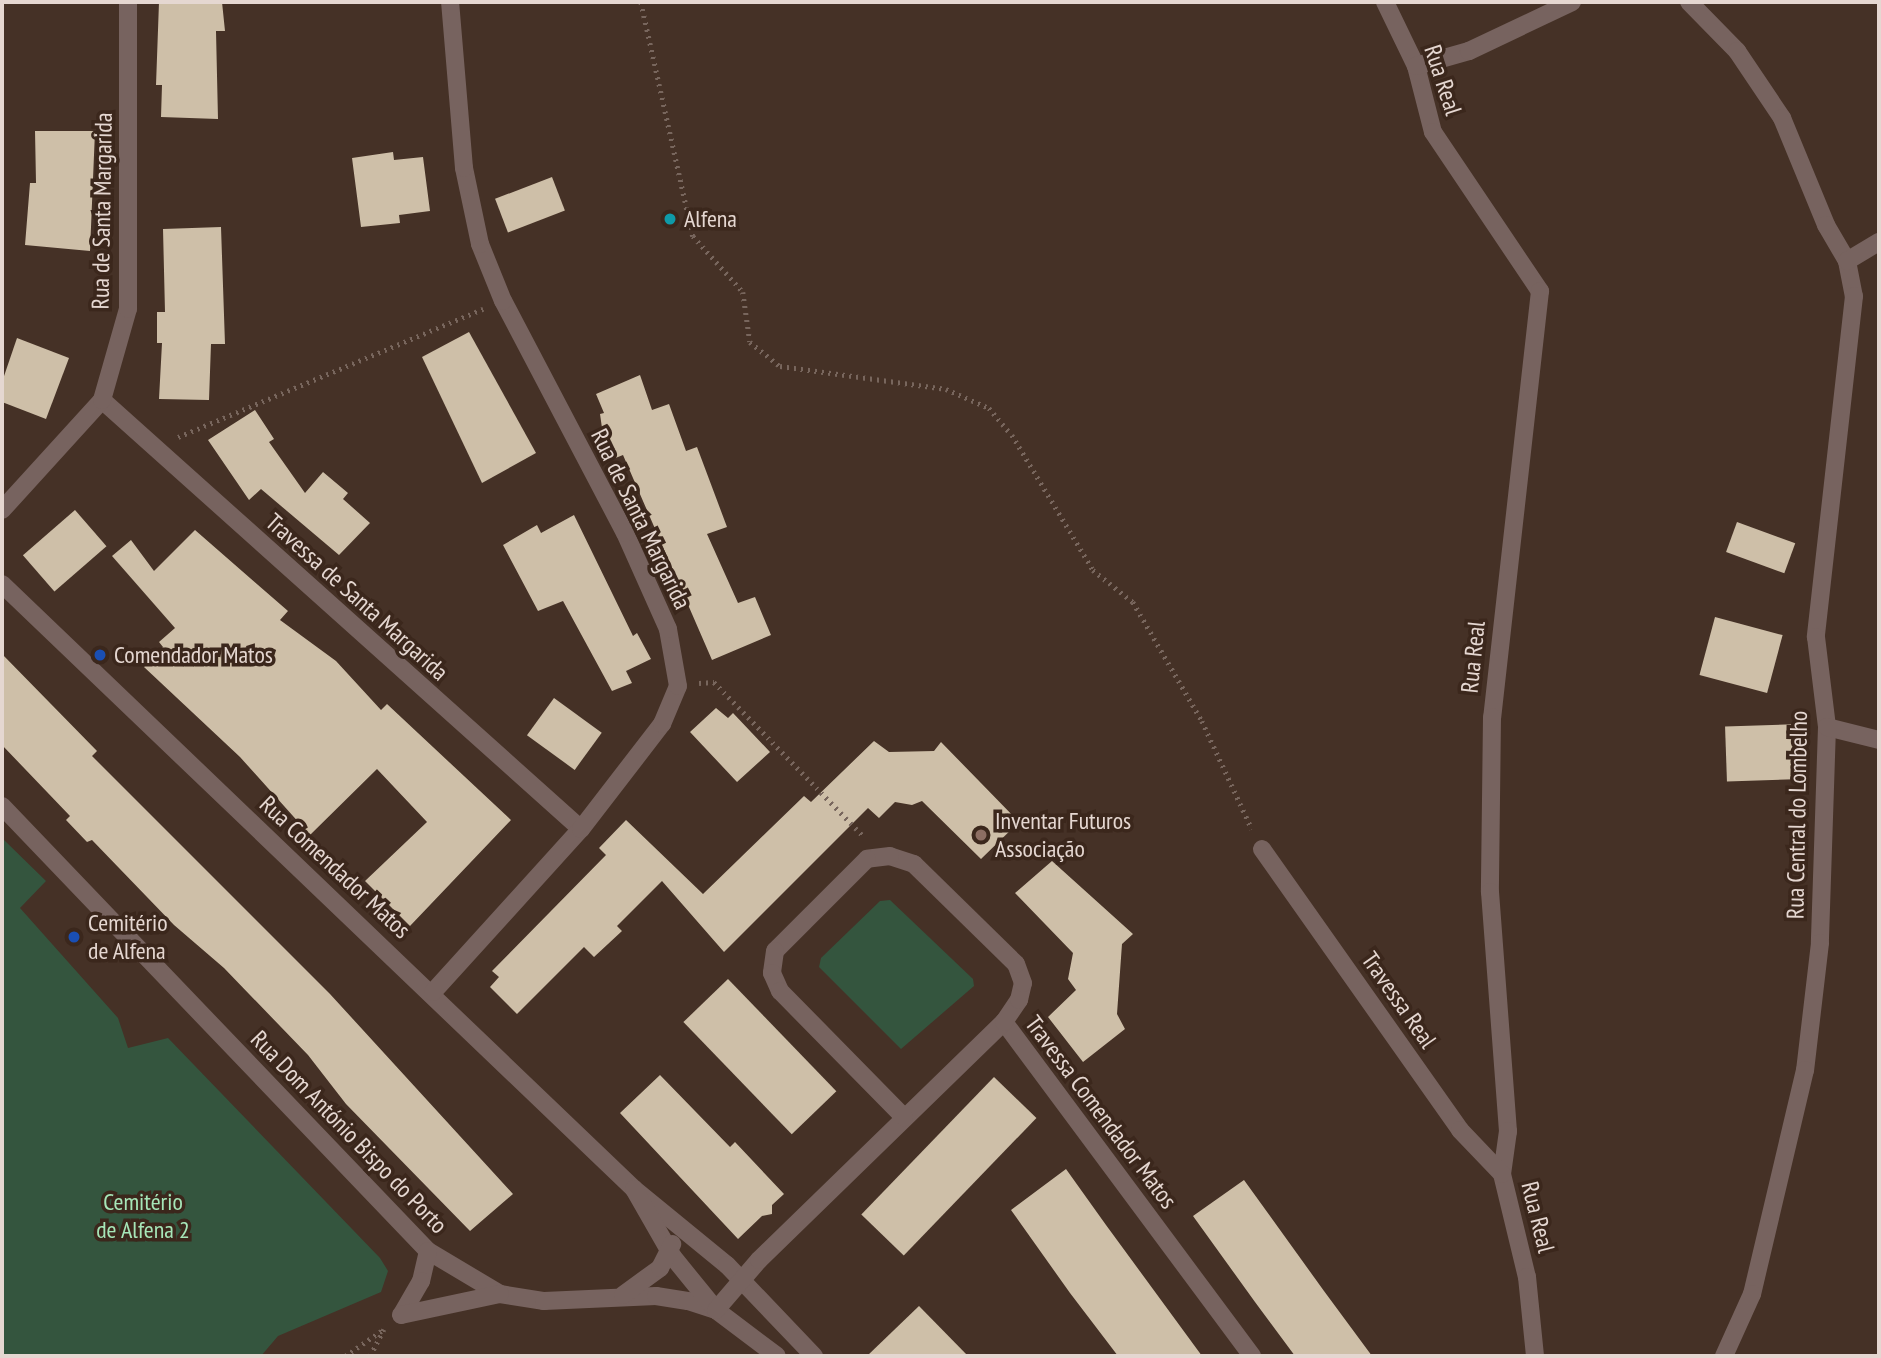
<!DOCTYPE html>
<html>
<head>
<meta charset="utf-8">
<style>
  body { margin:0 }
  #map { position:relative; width:1881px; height:1358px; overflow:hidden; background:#453126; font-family:"PT Sans Narrow",sans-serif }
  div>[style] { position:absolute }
  .green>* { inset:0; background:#34553e }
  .building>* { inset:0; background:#cebfa8; transform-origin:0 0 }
  .path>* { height:4.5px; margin-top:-2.25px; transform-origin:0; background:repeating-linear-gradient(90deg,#78665d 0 2px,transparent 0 7px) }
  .minor>* { height:18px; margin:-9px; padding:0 9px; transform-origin:9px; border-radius:9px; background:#77635f }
  .dots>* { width:19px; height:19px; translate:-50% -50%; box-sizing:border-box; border:4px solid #3b271c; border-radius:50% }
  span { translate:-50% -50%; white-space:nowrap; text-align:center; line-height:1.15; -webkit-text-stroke:7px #3b271c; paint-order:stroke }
  .street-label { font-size:24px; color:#e5d7d1 }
  .poi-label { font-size:24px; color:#e5d7d1 }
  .left { translate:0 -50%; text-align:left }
  .park-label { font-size:24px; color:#a6e6b8 }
  .frame { position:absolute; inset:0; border:4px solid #e5d7d1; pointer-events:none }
</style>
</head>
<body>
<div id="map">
  <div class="green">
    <div style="clip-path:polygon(2px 838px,46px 881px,20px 908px,118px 1018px,128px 1048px,168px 1038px,380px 1258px,388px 1271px,381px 1292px,278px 1336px,261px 1356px,2px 1356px)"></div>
    <div style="clip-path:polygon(890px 900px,973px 979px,974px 986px,901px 1049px,819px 967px,821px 958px,880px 901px)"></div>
  </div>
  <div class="building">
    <div style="clip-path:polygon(159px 2px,222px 2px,225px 31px,216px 31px,218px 119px,161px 117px,162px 85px,156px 85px)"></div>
    <div style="clip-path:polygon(35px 131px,95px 131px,90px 251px,25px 245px,30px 183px,36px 183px)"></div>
    <div style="clip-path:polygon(393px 152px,394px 160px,423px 157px,430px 211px,399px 215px,400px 223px,361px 227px,352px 158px)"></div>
    <div style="left:552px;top:177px;width:36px;height:61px;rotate:69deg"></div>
    <div style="clip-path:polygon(221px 227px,225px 344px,211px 344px,209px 400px,159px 399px,162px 343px,157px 343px,157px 312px,165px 312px,163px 229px)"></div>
    <div style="clip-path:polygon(469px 332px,536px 453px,482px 483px,422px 357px)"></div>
    <div style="clip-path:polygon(17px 338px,69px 358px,46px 419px,2px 402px,2px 382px)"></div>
    <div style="clip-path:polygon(640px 375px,652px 410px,669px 404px,686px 451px,697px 447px,727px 527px,707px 534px,738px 603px,755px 597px,771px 635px,712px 660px,623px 455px,613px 459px,602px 428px,600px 414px,604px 413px,596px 394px)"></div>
    <div style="clip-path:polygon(255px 410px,274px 439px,269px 442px,305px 493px,323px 472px,348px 493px,343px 499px,370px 523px,339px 555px,261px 489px,249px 500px,208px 440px)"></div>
    <div style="left:75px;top:510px;width:48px;height:69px;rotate:49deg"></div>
    <div style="clip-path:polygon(574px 515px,633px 636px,637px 633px,651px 659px,626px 671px,632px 683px,612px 691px,563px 601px,538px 611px,503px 545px,537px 525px,541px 533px)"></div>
    <div style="left:1737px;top:522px;width:62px;height:32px;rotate:20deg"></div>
    <div style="clip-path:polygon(195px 530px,288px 611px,280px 620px,336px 661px,381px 710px,387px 704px,511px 820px,410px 926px,365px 881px,427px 822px,377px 769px,310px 835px,240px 757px,144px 667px,163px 647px,159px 642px,175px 628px,112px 556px,131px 540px,154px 571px)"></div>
    <div style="left:1715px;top:617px;width:70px;height:60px;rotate:15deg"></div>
    <div style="clip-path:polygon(2px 654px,97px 751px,92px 756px,330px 994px,513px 1194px,470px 1231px,346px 1104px,308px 1055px,224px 968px,174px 925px,92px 840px,87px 842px,66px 820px,70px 816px,2px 745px)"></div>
    <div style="left:554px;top:698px;width:59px;height:46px;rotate:36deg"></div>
    <div style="clip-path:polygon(716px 708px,728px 718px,733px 713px,770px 752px,737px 782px,690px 732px)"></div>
    <div style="left:1800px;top:724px;width:55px;height:75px;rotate:88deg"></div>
    <div style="clip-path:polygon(874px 741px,889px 752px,934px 751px,941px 742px,1019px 822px,981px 859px,922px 801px,912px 805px,895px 802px,879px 818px,868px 808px,724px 952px,662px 881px,617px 926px,622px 931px,594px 957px,584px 947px,517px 1014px,490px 987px,499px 977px,492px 971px,606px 855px,599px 848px,626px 820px,703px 894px,804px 796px,811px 802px)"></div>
    <div style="clip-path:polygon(1052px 861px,1133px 934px,1122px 944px,1117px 1014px,1125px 1029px,1083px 1062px,1048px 1017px,1076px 990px,1068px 979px,1073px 953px,1015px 893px)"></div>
    <div style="left:728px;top:979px;width:156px;height:62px;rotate:46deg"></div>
    <div style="clip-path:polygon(660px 1075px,730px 1147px,735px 1142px,784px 1194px,772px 1205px,772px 1214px,762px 1216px,738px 1239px,620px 1113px)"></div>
    <div style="left:994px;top:1077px;width:59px;height:191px;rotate:44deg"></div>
    <div style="clip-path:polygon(1066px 1169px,1106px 1225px,1202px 1356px,1118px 1356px,1070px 1293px,1011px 1210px)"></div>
    <div style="clip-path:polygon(1244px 1180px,1324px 1291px,1372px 1356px,1295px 1356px,1255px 1302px,1193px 1216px)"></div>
    <div style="clip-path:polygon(919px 1306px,968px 1356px,867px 1356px)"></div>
  </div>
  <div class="path">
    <div style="left:641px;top:2px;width:240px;rotate:77.5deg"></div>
    <div style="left:693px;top:236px;width:75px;rotate:48.2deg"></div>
    <div style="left:743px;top:292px;width:50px;rotate:82deg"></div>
    <div style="left:750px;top:342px;width:38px;rotate:39deg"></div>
    <div style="left:780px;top:366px;width:168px;rotate:7.9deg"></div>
    <div style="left:946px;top:389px;width:47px;rotate:23.8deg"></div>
    <div style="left:989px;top:408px;width:35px;rotate:50deg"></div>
    <div style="left:1012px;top:435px;width:157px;rotate:59deg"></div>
    <div style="left:1093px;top:570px;width:51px;rotate:38.7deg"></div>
    <div style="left:1133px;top:602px;width:138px;rotate:59.9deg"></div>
    <div style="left:1202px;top:721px;width:119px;rotate:65.2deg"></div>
    <div style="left:178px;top:437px;width:331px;rotate:-22.8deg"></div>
    <div style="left:699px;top:683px;width:15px;rotate:-4deg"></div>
    <div style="left:714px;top:682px;width:217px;rotate:45.9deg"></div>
    <div style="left:345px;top:1356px;width:47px;rotate:-34.7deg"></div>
    <div style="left:370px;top:1356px;width:30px;rotate:-63deg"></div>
  </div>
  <div class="minor">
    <div style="left:1385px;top:2px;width:71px;rotate:64.2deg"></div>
    <div style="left:1416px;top:66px;width:68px;rotate:75.6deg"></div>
    <div style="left:1433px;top:132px;width:192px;rotate:56.1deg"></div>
    <div style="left:1540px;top:291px;width:429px;rotate:96.4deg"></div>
    <div style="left:1492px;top:717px;width:175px;rotate:90.7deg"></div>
    <div style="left:1490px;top:892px;width:240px;rotate:85.7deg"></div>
    <div style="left:1508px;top:1131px;width:43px;rotate:97.9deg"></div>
    <div style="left:1502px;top:1174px;width:106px;rotate:76.4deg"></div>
    <div style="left:1527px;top:1277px;width:79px;rotate:84.2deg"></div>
    <div style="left:1689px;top:2px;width:69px;rotate:45.6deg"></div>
    <div style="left:1737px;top:51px;width:81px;rotate:56.1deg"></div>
    <div style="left:1782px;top:118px;width:116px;rotate:67.6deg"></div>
    <div style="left:1826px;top:225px;width:42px;rotate:59.7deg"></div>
    <div style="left:1847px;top:261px;width:36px;rotate:79deg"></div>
    <div style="left:1854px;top:296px;width:343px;rotate:96.4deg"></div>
    <div style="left:1816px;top:637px;width:91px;rotate:83deg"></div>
    <div style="left:1827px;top:727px;width:216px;rotate:91.9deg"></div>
    <div style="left:1820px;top:943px;width:128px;rotate:96.7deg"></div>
    <div style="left:1805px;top:1070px;width:230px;rotate:103.3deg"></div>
    <div style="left:1752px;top:1294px;width:68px;rotate:114.3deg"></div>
    <div style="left:1416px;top:66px;width:55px;rotate:-15.8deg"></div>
    <div style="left:1469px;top:51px;width:114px;rotate:-25.4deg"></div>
    <div style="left:1847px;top:261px;width:37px;rotate:-31deg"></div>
    <div style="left:102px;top:400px;width:643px;rotate:41.85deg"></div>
    <div style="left:2px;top:510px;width:149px;rotate:-47.7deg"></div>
    <div style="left:102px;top:400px;width:95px;rotate:-74.1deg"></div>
    <div style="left:128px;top:309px;width:307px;rotate:-90deg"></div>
    <div style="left:2px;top:584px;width:875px;rotate:43.75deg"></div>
    <div style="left:634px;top:1189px;width:120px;rotate:39.3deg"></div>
    <div style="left:727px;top:1265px;width:126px;rotate:46.3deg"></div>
    <div style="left:1827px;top:727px;width:54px;rotate:14deg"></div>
    <div style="left:2px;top:806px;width:616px;rotate:46.25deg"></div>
    <div style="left:428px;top:1251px;width:84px;rotate:30.8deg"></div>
    <div style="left:500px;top:1294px;width:45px;rotate:9deg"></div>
    <div style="left:544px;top:1301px;width:112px;rotate:-2.6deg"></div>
    <div style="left:656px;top:1296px;width:32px;rotate:9deg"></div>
    <div style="left:688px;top:1301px;width:29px;rotate:18deg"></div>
    <div style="left:716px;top:1310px;width:76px;rotate:37deg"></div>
    <div style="left:1262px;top:849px;width:344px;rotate:54.8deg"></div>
    <div style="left:1460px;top:1130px;width:61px;rotate:46.3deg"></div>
    <div style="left:433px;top:992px;width:220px;rotate:-47.8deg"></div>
    <div style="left:581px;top:829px;width:133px;rotate:-52.4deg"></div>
    <div style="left:662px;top:724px;width:41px;rotate:-67.2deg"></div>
    <div style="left:678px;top:686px;width:58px;rotate:-100deg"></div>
    <div style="left:668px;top:629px;width:105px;rotate:-114.1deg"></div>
    <div style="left:625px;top:533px;width:262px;rotate:-117.7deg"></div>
    <div style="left:503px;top:301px;width:61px;rotate:-112deg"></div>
    <div style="left:480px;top:244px;width:78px;rotate:-101.9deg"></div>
    <div style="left:464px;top:168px;width:167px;rotate:-94.8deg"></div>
    <div style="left:1004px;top:1022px;width:416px;rotate:53.4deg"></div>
    <div style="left:634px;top:1189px;width:78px;rotate:60.2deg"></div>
    <div style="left:673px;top:1257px;width:68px;rotate:50.9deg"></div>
    <div style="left:716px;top:1310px;width:66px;rotate:-49.3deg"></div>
    <div style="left:759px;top:1260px;width:342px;rotate:-44.2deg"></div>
    <div style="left:1004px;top:1022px;width:27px;rotate:-56deg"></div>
    <div style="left:1019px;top:1000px;width:17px;rotate:-77deg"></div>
    <div style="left:1023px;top:983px;width:20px;rotate:-110deg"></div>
    <div style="left:1016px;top:964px;width:143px;rotate:-135.6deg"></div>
    <div style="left:914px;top:864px;width:25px;rotate:-162deg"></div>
    <div style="left:890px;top:856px;width:23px;rotate:173deg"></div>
    <div style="left:867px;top:859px;width:130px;rotate:135deg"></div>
    <div style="left:775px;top:951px;width:22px;rotate:98deg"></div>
    <div style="left:772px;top:973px;width:20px;rotate:66deg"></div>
    <div style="left:780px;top:991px;width:177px;rotate:45.5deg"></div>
    <div style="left:428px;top:1251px;width:31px;rotate:103deg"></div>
    <div style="left:421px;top:1281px;width:39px;rotate:120deg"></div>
    <div style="left:401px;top:1315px;width:101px;rotate:-12deg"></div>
    <div style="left:623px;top:1295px;width:46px;rotate:-36.1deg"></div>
    <div style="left:660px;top:1268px;width:27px;rotate:-63deg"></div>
  </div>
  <div class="dots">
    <div style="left:670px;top:219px;background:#0f9aa8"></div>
    <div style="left:100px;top:655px;background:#1a4fb4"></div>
    <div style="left:981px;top:835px;background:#8d6e63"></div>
    <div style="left:74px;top:937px;background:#1a4fb4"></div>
  </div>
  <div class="street-label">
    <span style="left:1443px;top:80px;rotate:72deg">Rua Real</span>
    <span style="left:102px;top:211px;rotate:-89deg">Rua de Santa Margarida</span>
    <span style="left:641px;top:519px;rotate:64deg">Rua de Santa Margarida</span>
    <span style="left:357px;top:597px;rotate:42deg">Travessa de Santa Margarida</span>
    <span style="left:1473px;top:657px;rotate:-84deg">Rua Real</span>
    <span style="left:1797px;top:815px;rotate:-89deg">Rua Central do Lombelho</span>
    <span style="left:335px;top:867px;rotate:43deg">Rua Comendador Matos</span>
    <span style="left:1399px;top:1000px;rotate:55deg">Travessa Real</span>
    <span style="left:1101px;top:1112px;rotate:53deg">Travessa Comendador Matos</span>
    <span style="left:349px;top:1132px;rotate:46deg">Rua Dom António Bispo do Porto</span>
    <span style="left:1538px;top:1217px;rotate:76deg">Rua Real</span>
  </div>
  <div class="poi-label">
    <span class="left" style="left:684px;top:219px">Alfena</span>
    <span class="left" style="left:114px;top:655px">Comendador Matos</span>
    <span class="left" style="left:995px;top:835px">Inventar Futuros<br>Associação</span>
    <span class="left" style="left:88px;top:937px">Cemitério<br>de Alfena</span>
  </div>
  <div class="park-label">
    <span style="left:143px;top:1216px">Cemitério<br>de Alfena 2</span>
  </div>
  <div class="frame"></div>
</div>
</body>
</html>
